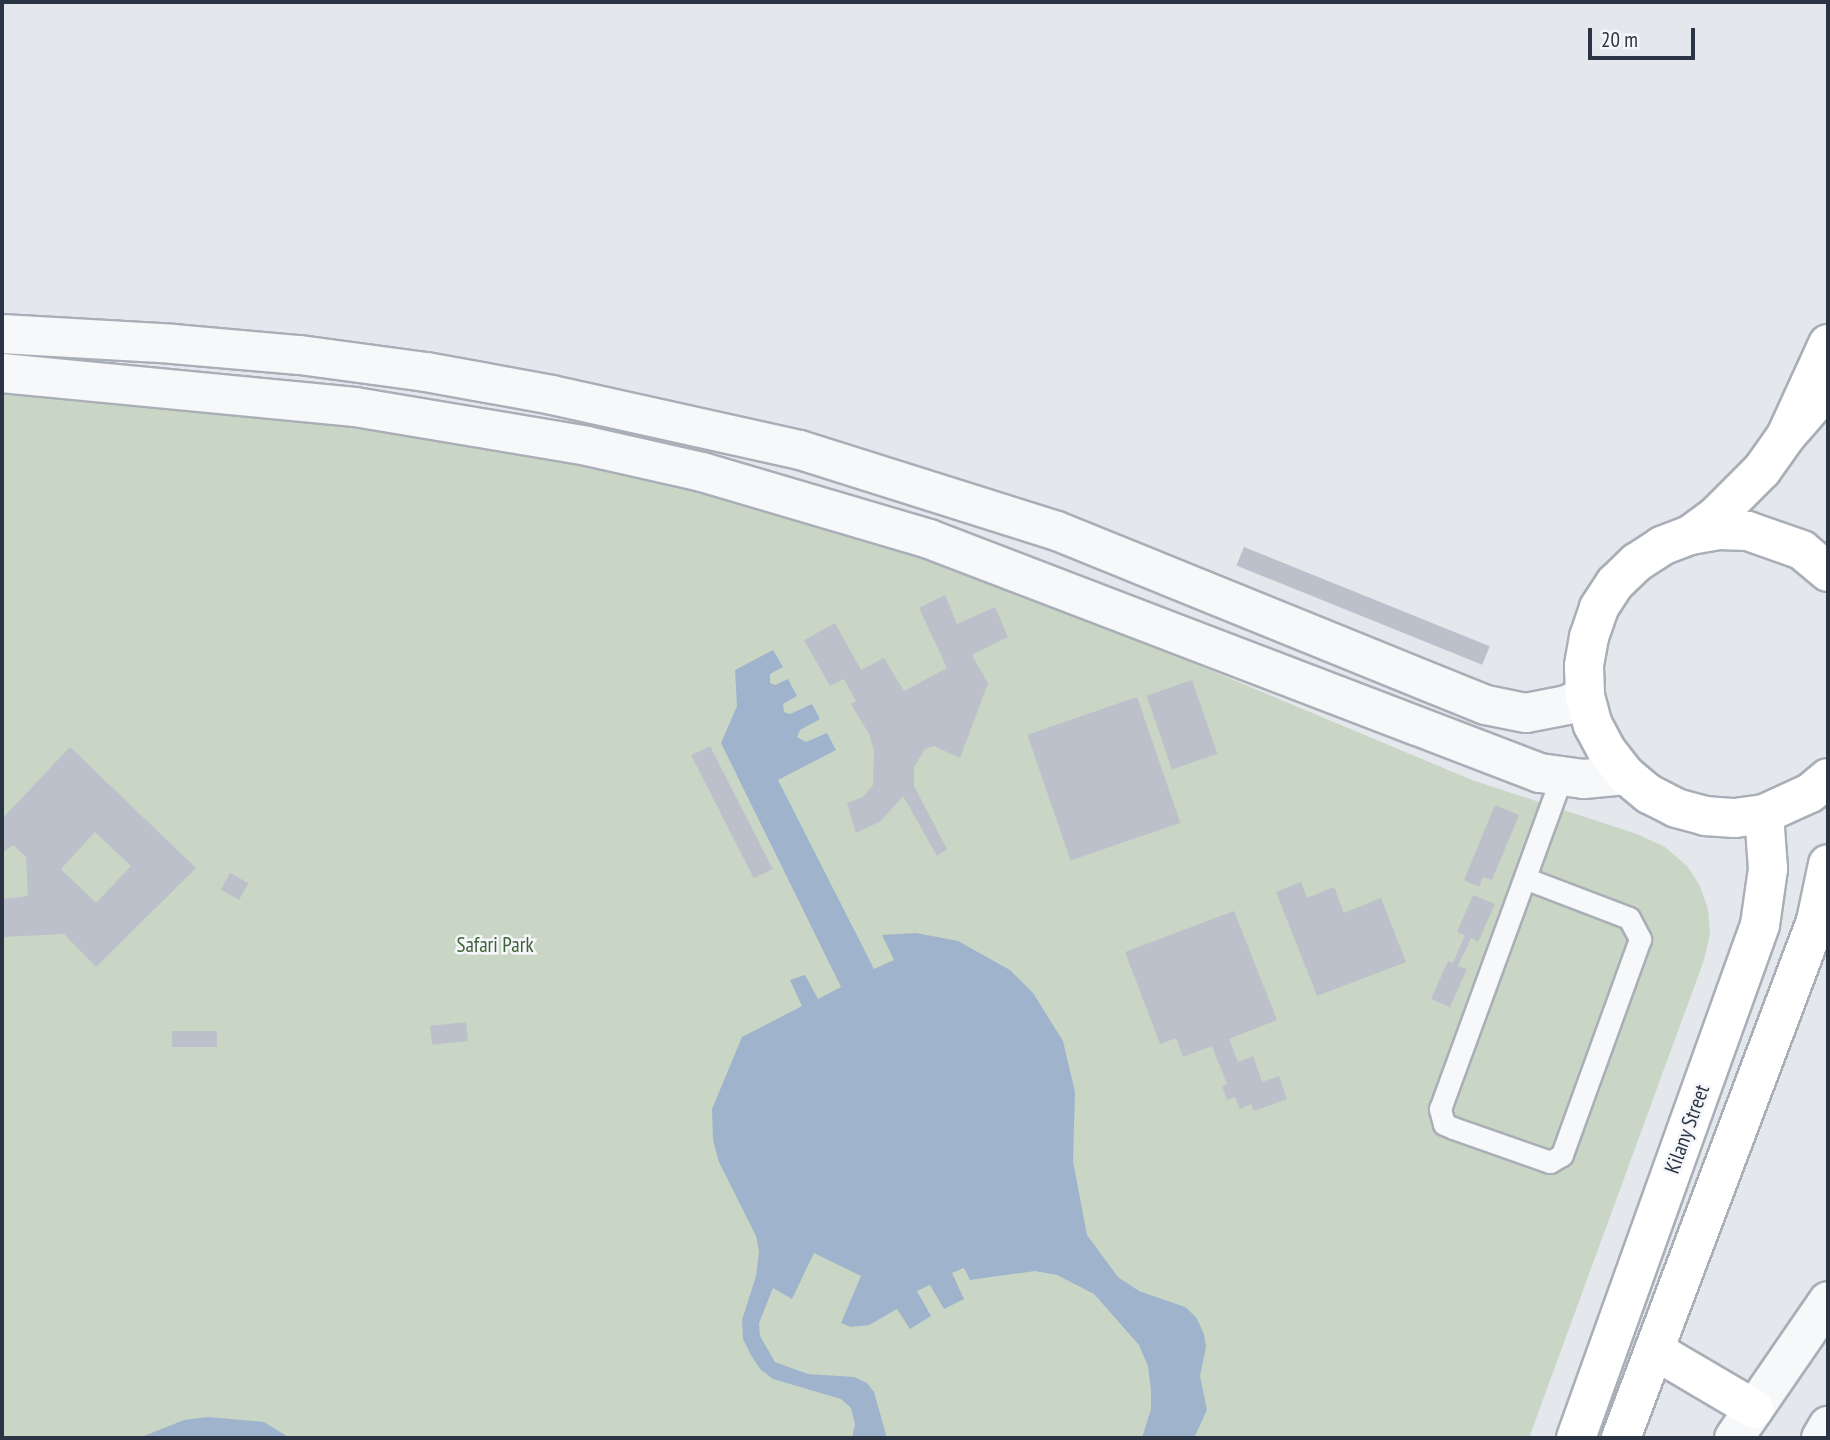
<!DOCTYPE html>
<html>
<head>
<meta charset="utf-8">
<style>
  body { margin:0 }
  #map { position:relative; width:1830px; height:1440px; overflow:hidden; background:#e4e7ec; font-family:"PT Sans Narrow",sans-serif }
  div>[style] { position:absolute }
  .green>* { inset:0; background:#c9d6c5 }
  .water>* { inset:0; background:#9fb4cc }
  .building>* { inset:0; background:#bbc0ca; transform-origin:0 0 }
  .roads { filter:drop-shadow(2px 0 #a9aeb7) drop-shadow(-2px 0 #a9aeb7) drop-shadow(0 2px #a9aeb7) drop-shadow(0 -2px #a9aeb7) }
  .lane>* { height:21px; margin:-10.5px; padding:0 10.5px; transform-origin:10.5px; border-radius:10.5px; background:#f7f8fa }
  .street>* { height:38px; margin:-19px; padding:0 19px; transform-origin:19px; border-radius:19px; background:#f7f8fa }
  .secondary>* { height:38px; margin:-19px; padding:0 19px; transform-origin:19px; border-radius:19px; background:#fff }
  .highway>* { height:38px; margin:-19px; padding:0 19px; transform-origin:19px; border-radius:19px; background:#fff }
  span { translate:-50% -50%; white-space:nowrap; text-align:center; line-height:1.15; -webkit-text-stroke:5px #f4f6f9; paint-order:stroke }
  .park-label { font-size:21px; color:#3f6138 }
  .street-label { font-size:21px; color:#2b3445 }
  .frame { position:absolute; inset:0; border:4px solid #2b3445; pointer-events:none }
  .scale { position:absolute; left:1588px; top:28px; width:107px; height:32px; box-sizing:border-box; border:4px solid #2b3445; border-top:0; padding-left:9px; font-size:21px; line-height:24px; white-space:nowrap; color:#2b3445; -webkit-text-stroke:5px #f4f6f9; paint-order:stroke }
</style>
</head>
<body>
<div id="map">
  <div class="green">
    <div style="clip-path:polygon(2px 393px,411px 429px,643px 471px,988px 577px,1472px 780px,1637px 834px,1665px 847px,1688px 867px,1700px 886px,1708px 909px,1710px 934px,1704px 960px,1529px 1438px,2px 1438px)"></div>
  </div>
  <div class="water">
    <div style="clip-path:polygon(773px 650px,783px 667px,770px 674px,770px 683px,775px 685px,788px 679px,797px 696px,783px 704px,784px 712px,790px 714px,812px 704px,820px 719px,800px 730px,797px 737px,806px 742px,827px 733px,836px 750px,778px 780px,874px 969px,894px 960px,882px 935px,916px 933px,958px 941px,1010px 970px,1033px 993px,1063px 1041px,1075px 1092px,1073px 1161px,1087px 1235px,1118px 1277px,1139px 1291px,1185px 1307px,1196px 1317px,1204px 1334px,1206px 1347px,1200px 1376px,1207px 1410px,1194px 1438px,1142px 1438px,1151px 1409px,1151px 1391px,1148px 1366px,1139px 1345px,1094px 1294px,1057px 1275px,1035px 1271px,970px 1280px,964px 1268px,952px 1273px,964px 1299px,944px 1309px,930px 1285px,917px 1291px,931px 1316px,910px 1329px,897px 1309px,869px 1325px,851px 1327px,841px 1323px,861px 1276px,814px 1253px,792px 1299px,773px 1288px,759px 1323px,760px 1336px,775px 1362px,808px 1374px,854px 1377px,867px 1383px,874px 1392px,887px 1438px,852px 1438px,855px 1424px,851px 1408px,841px 1399px,773px 1379px,761px 1370px,752px 1357px,743px 1339px,742px 1320px,756px 1276px,759px 1251px,756px 1236px,719px 1162px,713px 1140px,712px 1109px,742px 1037px,802px 1006px,790px 980px,805px 975px,818px 999px,841px 987px,721px 743px,737px 706px,735px 670px)"></div>
    <div style="clip-path:polygon(208px 1417px,264px 1422px,290px 1438px,139px 1438px,184px 1420px)"></div>
  </div>
  <div class="building">
    <div style="left:1244px;top:547px;width:265px;height:20px;rotate:22deg"></div>
    <div style="clip-path:polygon(945px 595px,957px 624px,995px 607px,1008px 637px,972px 655px,988px 683px,960px 758px,934px 746px,925px 749px,914px 767px,914px 786px,947px 849px,937px 856px,903px 796px,881px 821px,856px 833px,847px 803px,863px 797px,873px 785px,874px 751px,869px 734px,851px 704px,856px 701px,844px 679px,830px 686px,804px 640px,835px 623px,861px 670px,884px 658px,904px 691px,947px 668px,919px 608px)"></div>
    <div style="left:1192px;top:680px;width:78px;height:48px;rotate:71deg"></div>
    <div style="left:1137px;top:697px;width:133px;height:116px;rotate:71deg"></div>
    <div style="left:710px;top:746px;width:138px;height:21px;rotate:63deg"></div>
    <div style="clip-path:polygon(evenodd,70px 747px,196px 868px,96px 967px,64px 934px,2px 937px,2px 899px,28px 896px,26px 857px,13px 845px,2px 853px,2px 819px,70px 747px,95px 832px,131px 866px,96px 903px,61px 869px,95px 832px)"></div>
    <div style="clip-path:polygon(1495px 805px,1519px 815px,1492px 880px,1483px 877px,1479px 887px,1464px 880px)"></div>
    <div style="left:230px;top:873px;width:21px;height:19px;rotate:29deg"></div>
    <div style="clip-path:polygon(1301px 882px,1307px 898px,1334px 887px,1344px 913px,1381px 898px,1406px 962px,1317px 996px,1276px 892px)"></div>
    <div style="clip-path:polygon(1473px 895px,1495px 904px,1478px 942px,1471px 938px,1458px 966px,1467px 969px,1450px 1007px,1431px 999px,1448px 961px,1453px 963px,1465px 935px,1457px 932px)"></div>
    <div style="clip-path:polygon(1234px 911px,1277px 1020px,1229px 1039px,1238px 1062px,1253px 1056px,1262px 1082px,1279px 1076px,1287px 1099px,1254px 1111px,1251px 1104px,1240px 1109px,1235px 1097px,1227px 1100px,1222px 1086px,1227px 1084px,1212px 1046px,1183px 1057px,1176px 1038px,1160px 1044px,1125px 952px)"></div>
    <div style="left:466px;top:1022px;width:19px;height:36px;rotate:84deg"></div>
    <div style="left:217px;top:1031px;width:16px;height:45px;rotate:90deg"></div>
  </div>
  <div class="roads">
    <div class="lane">
      <div style="left:1527px;top:879px;width:109px;rotate:20.9deg"></div>
      <div style="left:1629px;top:918px;width:24px;rotate:62deg"></div>
      <div style="left:1640px;top:939px;width:230px;rotate:109.9deg"></div>
      <div style="left:1562px;top:1155px;width:14px;rotate:150deg"></div>
      <div style="left:1550px;top:1162px;width:103px;rotate:-160.7deg"></div>
      <div style="left:1453px;top:1128px;width:10px;rotate:-156deg"></div>
      <div style="left:1444px;top:1124px;width:16px;rotate:-105deg"></div>
      <div style="left:1440px;top:1109px;width:352px;rotate:-69.9deg"></div>
    </div>
    <div class="street">
      <div style="left:2px;top:334px;width:171px;rotate:3.3deg"></div>
      <div style="left:173px;top:344px;width:127px;rotate:5deg"></div>
      <div style="left:300px;top:355px;width:127px;rotate:7.7deg"></div>
      <div style="left:426px;top:372px;width:128px;rotate:10.3deg"></div>
      <div style="left:552px;top:395px;width:254px;rotate:12.5deg"></div>
      <div style="left:800px;top:450px;width:269px;rotate:17.5deg"></div>
      <div style="left:1057px;top:531px;width:463px;rotate:22.1deg"></div>
      <div style="left:1486px;top:705px;width:41px;rotate:11.3deg"></div>
      <div style="left:1526px;top:713px;width:42px;rotate:-11deg"></div>
      <div style="left:1567px;top:705px;width:20px;rotate:-27deg"></div>
      <div style="left:2px;top:373px;width:355px;rotate:5.5deg"></div>
      <div style="left:355px;top:407px;width:235px;rotate:9.5deg"></div>
      <div style="left:587px;top:446px;width:118px;rotate:12.7deg"></div>
      <div style="left:702px;top:472px;width:237px;rotate:16.4deg"></div>
      <div style="left:929px;top:539px;width:654px;rotate:20.96deg"></div>
      <div style="left:1540px;top:773px;width:44px;rotate:7.8deg"></div>
      <div style="left:1584px;top:779px;width:42px;rotate:-5.4deg"></div>
      <div style="left:1734px;top:1438px;width:166px;rotate:-55.5deg"></div>
      <div style="left:1821px;top:1438px;width:14px;rotate:-60deg"></div>
    </div>
    <div class="secondary">
      <div style="left:1690px;top:535px;width:32px;rotate:-36deg"></div>
      <div style="left:1716px;top:516px;width:65px;rotate:-45deg"></div>
      <div style="left:1762px;top:470px;width:42px;rotate:-54.8deg"></div>
      <div style="left:1786px;top:436px;width:101px;rotate:-65.5deg"></div>
      <div style="left:1828px;top:572px;width:34px;rotate:-140deg"></div>
      <div style="left:1802px;top:550px;width:57px;rotate:-160.6deg"></div>
      <div style="left:1748px;top:531px;width:29px;rotate:-178deg"></div>
      <div style="left:1719px;top:530px;width:29px;rotate:170deg"></div>
      <div style="left:1690px;top:535px;width:30px;rotate:159deg"></div>
      <div style="left:1662px;top:546px;width:30px;rotate:147deg"></div>
      <div style="left:1637px;top:562px;width:30px;rotate:136deg"></div>
      <div style="left:1615px;top:583px;width:30px;rotate:123deg"></div>
      <div style="left:1599px;top:608px;width:31px;rotate:109deg"></div>
      <div style="left:1589px;top:637px;width:29px;rotate:100deg"></div>
      <div style="left:1584px;top:666px;width:30px;rotate:88deg"></div>
      <div style="left:1585px;top:696px;width:30px;rotate:75deg"></div>
      <div style="left:1593px;top:725px;width:30px;rotate:62deg"></div>
      <div style="left:1607px;top:751px;width:31px;rotate:52deg"></div>
      <div style="left:1626px;top:775px;width:30px;rotate:40deg"></div>
      <div style="left:1649px;top:794px;width:30px;rotate:27deg"></div>
      <div style="left:1676px;top:808px;width:30px;rotate:15deg"></div>
      <div style="left:1705px;top:816px;width:30px;rotate:4deg"></div>
      <div style="left:1735px;top:818px;width:29px;rotate:-8deg"></div>
      <div style="left:1764px;top:814px;width:51px;rotate:-24.5deg"></div>
      <div style="left:1810px;top:793px;width:23px;rotate:-40deg"></div>
      <div style="left:1654px;top:1350px;width:116px;rotate:30.5deg"></div>
      <div style="left:1576px;top:1438px;width:545px;rotate:-70.27deg"></div>
      <div style="left:1760px;top:925px;width:57px;rotate:-81.9deg"></div>
      <div style="left:1768px;top:869px;width:55px;rotate:-94.2deg"></div>
      <div style="left:1621px;top:1438px;width:553px;rotate:-69.33deg"></div>
      <div style="left:1816px;top:921px;width:58px;rotate:-78.1deg"></div>
    </div>
    <div class="highway">
      <div style="left:1786px;top:436px;width:64px;rotate:-48.8deg"></div>
    </div>
  </div>
  <div class="park-label">
    <span style="left:495px;top:945px">Safari Park</span>
  </div>
  <div class="street-label">
    <span style="left:1687px;top:1129px;rotate:-70deg">Kilany Street</span>
  </div>
  <div class="frame"></div>
  <div class="scale">20 m</div>
</div>
</body>
</html>
